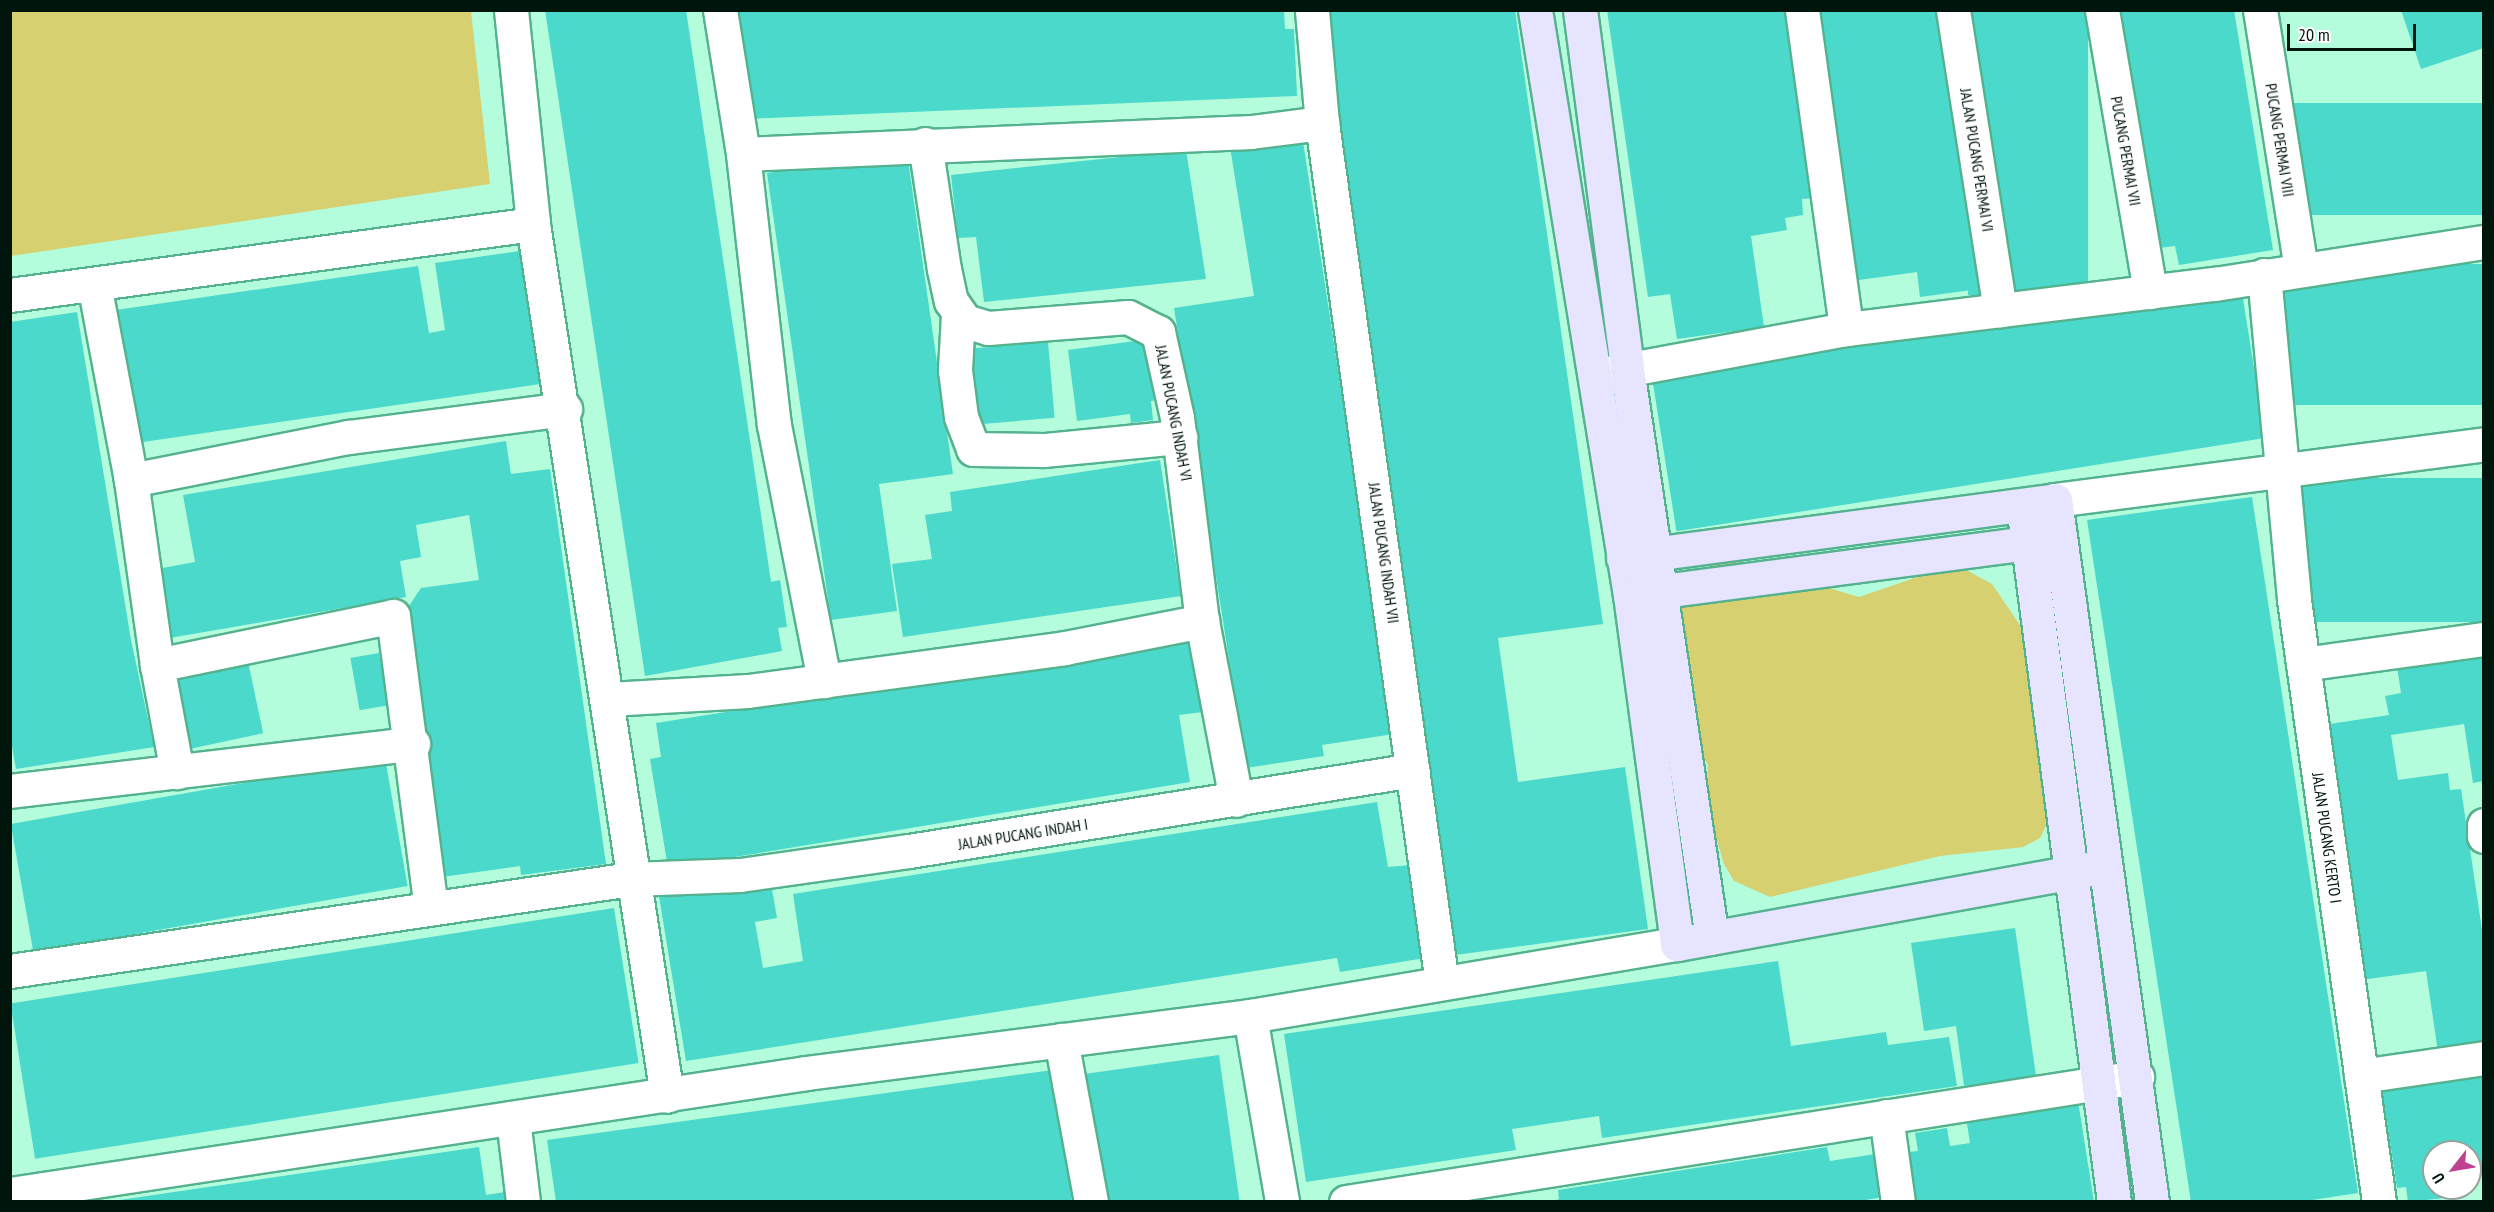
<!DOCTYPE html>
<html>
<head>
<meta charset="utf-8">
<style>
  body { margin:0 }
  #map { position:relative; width:2494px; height:1212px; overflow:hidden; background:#b3fcdc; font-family:"PT Sans Narrow",sans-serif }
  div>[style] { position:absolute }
  .green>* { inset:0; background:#d6d071 }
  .building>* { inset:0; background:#4ad9ca; transform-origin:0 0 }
  .roads { filter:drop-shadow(2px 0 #54b28e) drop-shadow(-2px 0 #54b28e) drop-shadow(0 2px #54b28e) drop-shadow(0 -2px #54b28e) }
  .street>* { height:33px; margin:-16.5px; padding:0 16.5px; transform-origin:16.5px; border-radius:16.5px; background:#fff }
  .secondary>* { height:33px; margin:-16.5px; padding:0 16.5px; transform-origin:16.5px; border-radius:16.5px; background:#e6e4ff }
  span { translate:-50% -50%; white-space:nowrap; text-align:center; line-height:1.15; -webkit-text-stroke:4.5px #fff; paint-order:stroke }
  .street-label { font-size:16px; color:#00150b }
  .frame { position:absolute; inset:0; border:12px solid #00150b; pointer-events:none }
  .north { position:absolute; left:2422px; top:1140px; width:60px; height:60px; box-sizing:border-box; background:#fff; border:2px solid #99a19d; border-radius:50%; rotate:239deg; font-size:16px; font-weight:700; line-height:24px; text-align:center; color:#00150b }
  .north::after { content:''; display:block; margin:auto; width:21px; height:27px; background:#bf4291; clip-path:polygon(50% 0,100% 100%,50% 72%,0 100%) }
  .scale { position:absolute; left:2287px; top:24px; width:129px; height:27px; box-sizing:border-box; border:3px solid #00150b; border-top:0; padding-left:8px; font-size:18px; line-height:21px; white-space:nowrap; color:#00150b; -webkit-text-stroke:4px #fff; paint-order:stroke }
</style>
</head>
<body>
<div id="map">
  <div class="green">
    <div style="clip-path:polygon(10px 11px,471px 11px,490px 184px,11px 256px)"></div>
    <div style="clip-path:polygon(1726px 557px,1859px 597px,1955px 564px,1992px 584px,2024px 631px,2049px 820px,2040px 838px,2023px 847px,1940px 856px,1770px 897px,1734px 881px,1724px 864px,1706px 804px,1708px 765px,1698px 748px,1694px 686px,1681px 647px,1678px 605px,1691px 577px)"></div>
  </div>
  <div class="building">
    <div style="clip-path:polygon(545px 10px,686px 10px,771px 582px,780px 580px,787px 627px,778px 628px,782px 651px,645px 676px)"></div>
    <div style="clip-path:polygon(739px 10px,1284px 10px,1285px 29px,1294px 29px,1297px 96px,744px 119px)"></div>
    <div style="clip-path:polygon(1318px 10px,1515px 10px,1603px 624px,1498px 638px,1518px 782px,1625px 767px,1648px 929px,1455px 955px)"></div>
    <div style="clip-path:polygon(1607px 10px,1788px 10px,1815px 198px,1802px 199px,1803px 215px,1785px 218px,1787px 230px,1751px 236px,1764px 327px,1677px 339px,1670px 294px,1648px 297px)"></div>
    <div style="clip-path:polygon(1814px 10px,1940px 10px,1979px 289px,1920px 297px,1917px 272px,1852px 281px)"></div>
    <div style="left:1968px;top:10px;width:120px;height:285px"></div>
    <div style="clip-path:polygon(2121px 10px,2234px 10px,2273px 250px,2179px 265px,2175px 246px,2159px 248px)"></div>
    <div style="clip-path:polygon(2401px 10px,2484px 10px,2484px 48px,2421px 69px)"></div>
    <div style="left:2484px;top:103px;width:112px;height:201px;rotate:90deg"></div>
    <div style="clip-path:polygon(1302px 135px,1394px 734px,1322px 745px,1324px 756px,1246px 768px,1174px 308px,1254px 296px,1230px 147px)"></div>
    <div style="clip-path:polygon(1186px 150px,1206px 279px,984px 302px,976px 237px,958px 238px,951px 175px)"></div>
    <div style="clip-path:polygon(907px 153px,953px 474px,879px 484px,897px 611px,831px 620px,767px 173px)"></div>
    <div style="clip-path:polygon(520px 251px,540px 384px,136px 443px,116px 310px,418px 266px,429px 333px,445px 330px,435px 263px)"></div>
    <div style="left:2484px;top:264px;width:141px;height:218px;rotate:90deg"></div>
    <div style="left:2241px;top:286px;width:154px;height:596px;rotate:81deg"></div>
    <div style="clip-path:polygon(77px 312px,131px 640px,154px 747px,16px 769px,10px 735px,10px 322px)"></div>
    <div style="clip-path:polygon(1150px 339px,1158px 400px,1151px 401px,1153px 420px,1131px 423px,1130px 414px,1077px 421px,1068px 350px)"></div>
    <div style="left:1048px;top:342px;width:76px;height:76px;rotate:85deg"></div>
    <div style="clip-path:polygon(506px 441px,511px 474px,550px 469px,606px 864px,521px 875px,520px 866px,442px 877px,405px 612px,421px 588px,479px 580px,469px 515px,416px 525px,421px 557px,400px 561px,406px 597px,228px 628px,169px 638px,157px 569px,195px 562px,183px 495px)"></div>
    <div style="clip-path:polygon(1160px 460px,1181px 596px,903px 637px,892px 564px,932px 559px,925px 515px,952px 511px,950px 492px)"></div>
    <div style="left:2484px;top:478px;width:144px;height:187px;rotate:90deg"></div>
    <div style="clip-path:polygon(2252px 497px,2358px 1193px,2299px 1202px,2191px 1202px,2087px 520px)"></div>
    <div style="clip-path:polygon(1191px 639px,1203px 712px,1179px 715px,1190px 782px,668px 868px,650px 759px,661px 757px,656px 723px)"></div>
    <div style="left:379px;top:653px;width:53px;height:29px;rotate:80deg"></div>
    <div style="clip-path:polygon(2484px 655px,2484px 781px,2473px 783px,2464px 724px,2391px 735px,2398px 780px,2448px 773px,2450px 790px,2461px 789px,2484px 943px,2484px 1045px,2438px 1052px,2426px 971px,2361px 980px,2323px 725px,2389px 715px,2385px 696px,2401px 693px,2397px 667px)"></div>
    <div style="left:247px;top:657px;width:78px;height:80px;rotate:78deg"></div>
    <div style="left:385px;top:758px;width:130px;height:380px;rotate:80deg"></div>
    <div style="clip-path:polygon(1377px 802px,1388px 867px,1410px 865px,1425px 958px,1340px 972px,1337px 958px,686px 1061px,659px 896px,770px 878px,777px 918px,755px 922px,763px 968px,803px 961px,793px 894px)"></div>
    <div style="left:614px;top:908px;width:157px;height:611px;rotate:81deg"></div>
    <div style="clip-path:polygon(2015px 928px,2036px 1076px,1964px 1086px,1956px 1026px,1924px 1031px,1911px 943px)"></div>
    <div style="clip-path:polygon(1778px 961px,1791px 1046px,1886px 1032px,1888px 1045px,1949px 1037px,1957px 1086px,1602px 1138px,1599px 1116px,1512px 1129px,1516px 1150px,1306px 1182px,1284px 1034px)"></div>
    <div style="left:1219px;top:1055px;width:148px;height:136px;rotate:82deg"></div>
    <div style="clip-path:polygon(1053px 1070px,1072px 1202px,556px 1202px,547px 1140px)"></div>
    <div style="clip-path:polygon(2484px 1075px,2484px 1175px,2470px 1177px,2470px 1152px,2434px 1152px,2434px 1188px,2461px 1188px,2462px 1196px,2408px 1202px,2406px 1187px,2397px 1188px,2382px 1089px)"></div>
    <div style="clip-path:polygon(2078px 1101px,2094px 1202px,1916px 1202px,1909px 1152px,1918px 1151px,1915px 1133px,1947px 1128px,1950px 1146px,1970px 1143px,1966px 1117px)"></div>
    <div style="clip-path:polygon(479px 1147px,486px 1195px,505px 1192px,507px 1202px,106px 1202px)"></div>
    <div style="clip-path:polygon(1827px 1147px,1830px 1161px,1882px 1153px,1889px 1196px,1854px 1202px,1550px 1202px,1559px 1199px,1558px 1190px)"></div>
  </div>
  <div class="roads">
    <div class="street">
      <div style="left:511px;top:10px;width:215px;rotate:84.1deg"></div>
      <div style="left:533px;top:224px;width:882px;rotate:81.26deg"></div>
      <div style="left:720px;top:10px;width:146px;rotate:80.9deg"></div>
      <div style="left:743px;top:154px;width:273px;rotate:83.5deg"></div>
      <div style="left:774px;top:425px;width:261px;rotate:78.9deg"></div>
      <div style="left:1802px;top:10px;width:322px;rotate:82.1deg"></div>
      <div style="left:1953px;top:10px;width:304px;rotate:81.1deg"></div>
      <div style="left:2102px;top:10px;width:286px;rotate:80.3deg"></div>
      <div style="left:2260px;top:10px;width:263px;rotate:81deg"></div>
      <div style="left:1322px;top:123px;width:868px;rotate:82.06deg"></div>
      <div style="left:925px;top:144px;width:126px;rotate:81.4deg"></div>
      <div style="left:944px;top:269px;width:33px;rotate:78deg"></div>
      <div style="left:951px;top:301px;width:24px;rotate:55deg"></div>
      <div style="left:965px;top:321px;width:24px;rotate:17deg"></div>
      <div style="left:988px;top:328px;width:140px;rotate:-4.5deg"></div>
      <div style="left:1128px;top:317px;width:34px;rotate:27deg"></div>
      <div style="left:1158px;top:332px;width:88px;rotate:77.5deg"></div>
      <div style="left:1177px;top:418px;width:205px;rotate:83deg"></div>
      <div style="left:1202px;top:621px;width:182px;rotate:79.2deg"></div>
      <div style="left:743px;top:154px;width:508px;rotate:-2.48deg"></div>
      <div style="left:1251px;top:132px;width:72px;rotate:-7.2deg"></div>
      <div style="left:1322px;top:123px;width:113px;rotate:-95.1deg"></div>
      <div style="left:2264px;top:275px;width:326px;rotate:84.7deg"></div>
      <div style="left:2294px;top:600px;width:608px;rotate:81.96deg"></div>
      <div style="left:94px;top:284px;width:199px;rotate:79.3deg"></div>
      <div style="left:131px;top:480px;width:187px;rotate:82deg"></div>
      <div style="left:157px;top:665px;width:241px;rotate:-11.7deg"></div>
      <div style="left:393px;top:616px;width:295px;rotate:82.6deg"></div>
      <div style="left:10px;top:295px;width:528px;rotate:-7.73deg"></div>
      <div style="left:958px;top:314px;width:56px;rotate:93.1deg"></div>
      <div style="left:955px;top:370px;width:47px;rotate:82.7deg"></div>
      <div style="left:961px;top:417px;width:34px;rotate:69deg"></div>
      <div style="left:973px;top:449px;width:71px;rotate:0.8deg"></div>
      <div style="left:1044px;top:450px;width:137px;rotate:-5.5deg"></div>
      <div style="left:1598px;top:375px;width:252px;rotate:-10.5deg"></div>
      <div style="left:1846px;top:329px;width:372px;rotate:-7deg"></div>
      <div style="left:2215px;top:284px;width:272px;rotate:-8.9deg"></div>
      <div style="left:131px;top:480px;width:222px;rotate:-11.2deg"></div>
      <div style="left:349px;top:437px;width:218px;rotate:-7.4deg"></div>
      <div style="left:2055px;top:500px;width:433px;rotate:-7.4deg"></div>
      <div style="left:2303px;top:664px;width:183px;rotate:-7.9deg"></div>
      <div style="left:157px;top:665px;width:109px;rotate:79.4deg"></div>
      <div style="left:609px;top:699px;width:139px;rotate:-3.3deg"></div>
      <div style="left:748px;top:691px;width:320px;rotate:-7.7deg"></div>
      <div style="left:1065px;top:648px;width:140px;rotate:-11.1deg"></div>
      <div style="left:10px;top:791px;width:406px;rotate:-6.7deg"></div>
      <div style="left:2484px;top:825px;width:11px;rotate:90deg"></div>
      <div style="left:10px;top:971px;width:628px;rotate:-8.43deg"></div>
      <div style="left:631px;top:879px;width:109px;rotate:-2.1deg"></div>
      <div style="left:740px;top:875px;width:171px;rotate:-8.1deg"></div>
      <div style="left:909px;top:851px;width:510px;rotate:-9.13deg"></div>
      <div style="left:1250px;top:1016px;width:189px;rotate:80.2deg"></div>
      <div style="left:1061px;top:1040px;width:165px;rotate:79.5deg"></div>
      <div style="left:2361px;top:1076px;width:124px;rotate:-8.3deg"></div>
      <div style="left:1886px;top:1116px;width:87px;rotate:82.1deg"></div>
      <div style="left:513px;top:1119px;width:84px;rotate:83.1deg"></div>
      <div style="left:10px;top:1194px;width:805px;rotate:-8.64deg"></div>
      <div style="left:806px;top:1073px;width:448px;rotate:-7.3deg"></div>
      <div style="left:1250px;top:1016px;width:433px;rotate:-9.6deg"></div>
      <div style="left:1346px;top:1202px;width:801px;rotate:-8.98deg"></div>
    </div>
    <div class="secondary">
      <div style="left:1535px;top:10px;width:593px;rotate:80.78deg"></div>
      <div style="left:1630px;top:595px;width:352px;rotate:82.3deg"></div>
      <div style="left:1677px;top:944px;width:435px;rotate:-10.3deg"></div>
      <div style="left:1580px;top:10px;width:362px;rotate:82.5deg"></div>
      <div style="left:1627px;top:369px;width:575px;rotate:81.5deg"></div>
      <div style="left:2023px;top:505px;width:703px;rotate:82.56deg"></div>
      <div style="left:1623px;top:558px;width:436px;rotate:-7.6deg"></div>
      <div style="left:2055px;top:500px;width:709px;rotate:82.13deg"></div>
      <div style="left:1640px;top:594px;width:414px;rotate:-7.5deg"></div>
    </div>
  </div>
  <div class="street-label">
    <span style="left:2280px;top:140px;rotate:81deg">PUCANG PERMAI VIII</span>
    <span style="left:2126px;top:151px;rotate:80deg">PUCANG PERMAI VII</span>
    <span style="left:1977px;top:160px;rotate:81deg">JALAN PUCANG PERMAI VI</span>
    <span style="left:1174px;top:413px;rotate:79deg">JALAN PUCANG INDAH VI</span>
    <span style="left:1384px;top:553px;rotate:82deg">JALAN PUCANG INDAH VII</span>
    <span style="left:1023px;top:834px;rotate:-9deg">JALAN PUCANG INDAH I</span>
    <span style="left:2327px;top:838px;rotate:82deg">JALAN PUCANG KERTO I</span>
  </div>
  <div class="frame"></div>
  <div class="north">U</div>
  <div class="scale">20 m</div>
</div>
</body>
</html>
